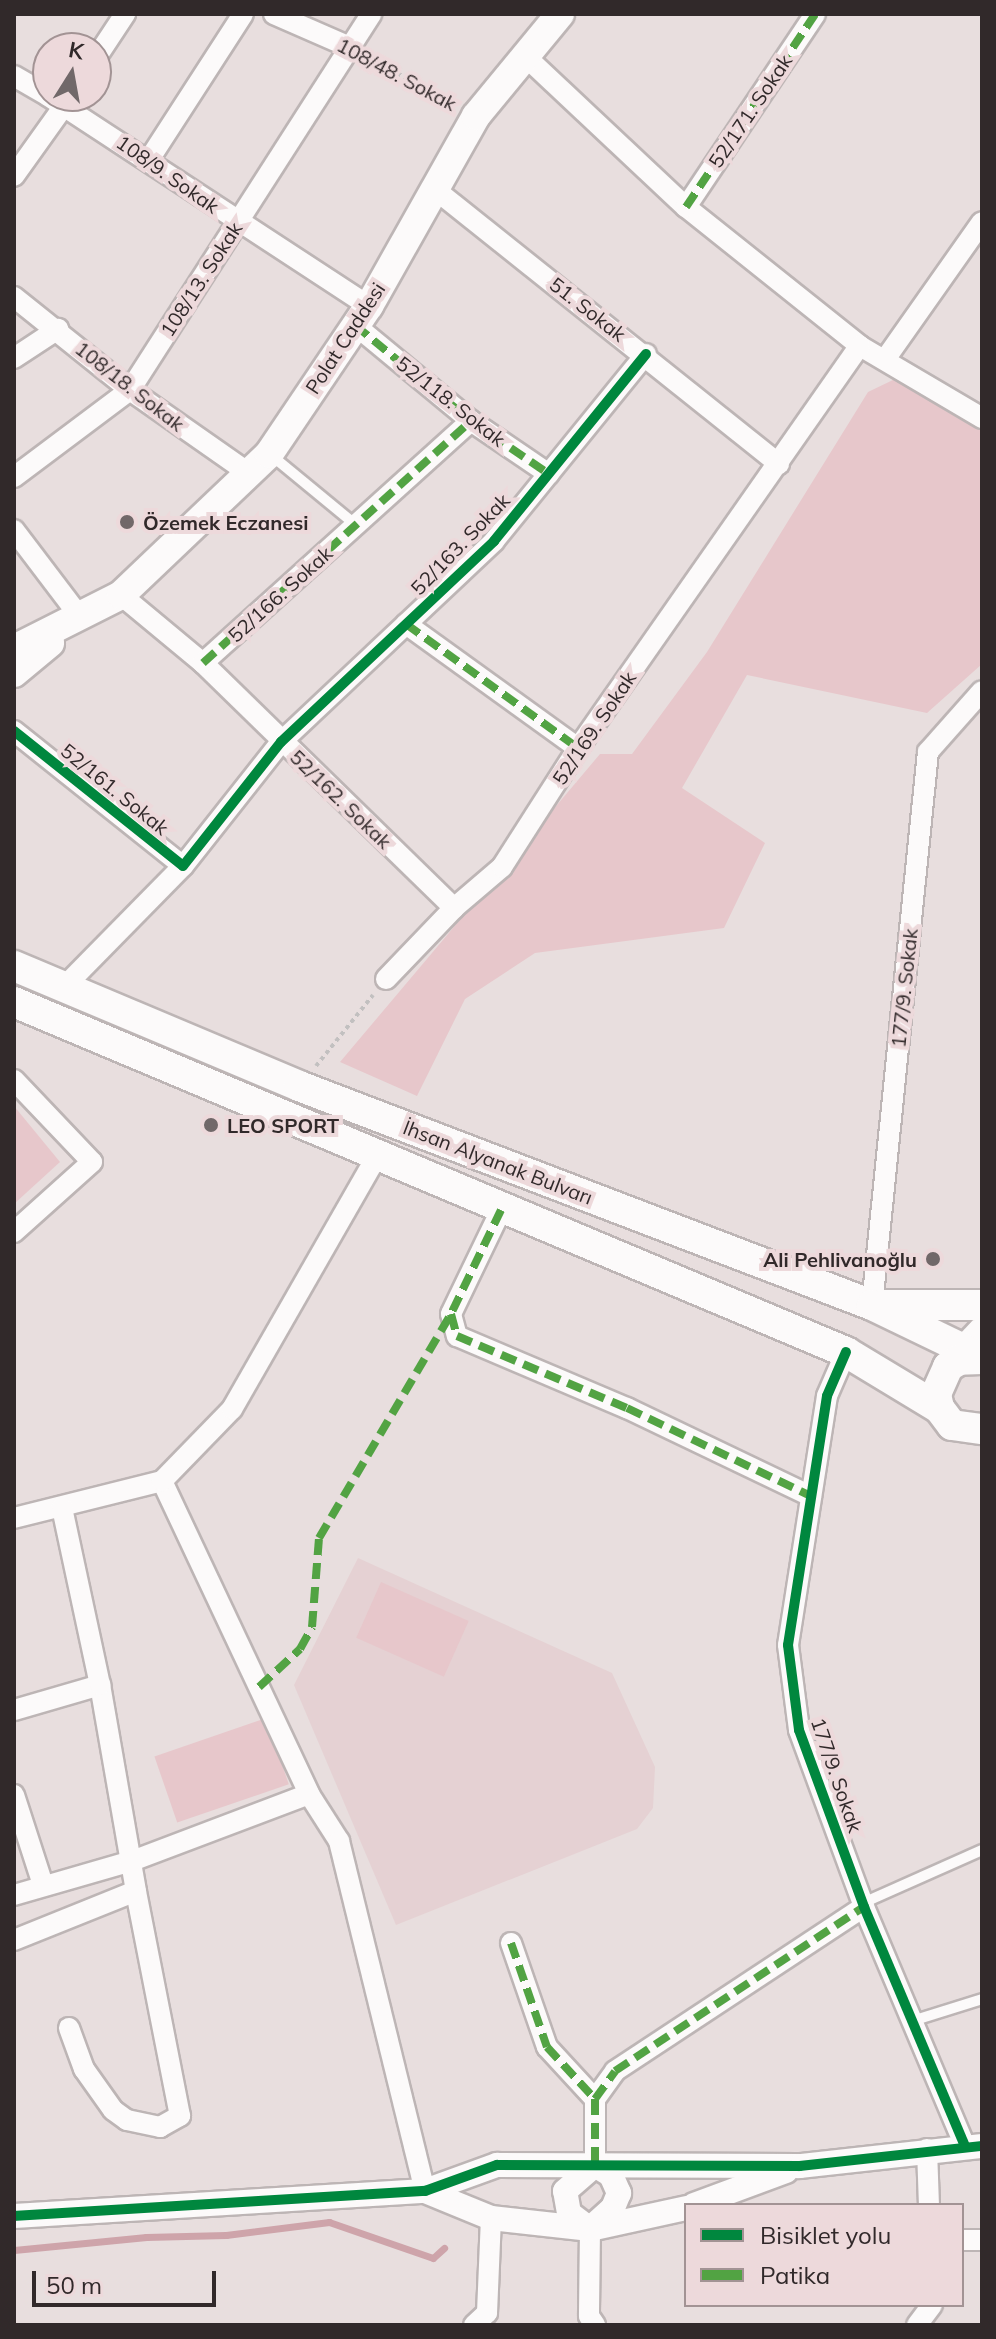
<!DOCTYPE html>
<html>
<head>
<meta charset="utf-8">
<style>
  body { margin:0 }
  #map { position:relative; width:996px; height:2339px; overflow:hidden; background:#e8dede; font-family:Mulish,sans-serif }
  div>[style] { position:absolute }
  .built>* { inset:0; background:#e5d1d3 }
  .green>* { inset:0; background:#e7c7cb; transform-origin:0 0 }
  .stream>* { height:7px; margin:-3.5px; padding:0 3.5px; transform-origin:3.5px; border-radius:3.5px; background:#cea4aa }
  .path>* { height:4px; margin-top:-2px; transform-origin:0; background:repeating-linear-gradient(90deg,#c2c0c0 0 4px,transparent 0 8px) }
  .roads { filter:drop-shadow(2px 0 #bdb5b5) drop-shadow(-2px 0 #bdb5b5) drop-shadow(0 2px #bdb5b5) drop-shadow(0 -2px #bdb5b5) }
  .service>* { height:10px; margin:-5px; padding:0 5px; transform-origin:5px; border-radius:5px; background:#fcfafa }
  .minor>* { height:20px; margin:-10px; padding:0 10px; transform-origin:10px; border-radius:10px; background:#fcfafa }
  .tertiary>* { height:24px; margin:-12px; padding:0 12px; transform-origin:12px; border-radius:12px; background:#fcfafa }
  .secondary>* { height:28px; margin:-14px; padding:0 14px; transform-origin:14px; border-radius:14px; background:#fcfafa }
  .primary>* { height:30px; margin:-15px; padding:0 15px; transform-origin:15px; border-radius:15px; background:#fcfafa }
  .quiet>* { height:8px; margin-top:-4px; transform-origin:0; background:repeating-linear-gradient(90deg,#52a343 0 16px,transparent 0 24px) }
  .cycleway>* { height:10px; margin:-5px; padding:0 5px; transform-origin:5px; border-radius:5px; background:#00873e }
  .dots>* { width:22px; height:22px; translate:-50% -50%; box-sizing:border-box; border:4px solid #edd9db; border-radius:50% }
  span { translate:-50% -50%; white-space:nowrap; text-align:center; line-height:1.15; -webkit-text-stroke:8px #edd9db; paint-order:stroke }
  .street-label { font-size:20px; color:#31292a }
  .poi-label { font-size:20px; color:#31292a; font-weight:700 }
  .left { translate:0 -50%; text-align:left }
  .right { translate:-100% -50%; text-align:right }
  .frame { position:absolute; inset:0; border:16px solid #31292a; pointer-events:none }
  .legend { position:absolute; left:684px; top:2203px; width:280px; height:104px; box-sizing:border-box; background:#edd9db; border:2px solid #a29394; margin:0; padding:10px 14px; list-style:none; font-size:24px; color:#31292a }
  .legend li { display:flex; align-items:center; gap:16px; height:40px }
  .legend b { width:40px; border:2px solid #a29394 }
  .north { position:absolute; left:32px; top:32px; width:80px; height:80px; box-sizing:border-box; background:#edd9db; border:2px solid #a29394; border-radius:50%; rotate:11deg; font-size:22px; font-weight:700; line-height:32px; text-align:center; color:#31292a }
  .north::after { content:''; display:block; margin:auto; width:28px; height:36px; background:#716869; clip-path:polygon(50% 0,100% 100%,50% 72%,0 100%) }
  .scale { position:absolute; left:32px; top:2271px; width:184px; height:36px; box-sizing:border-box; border:4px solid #31292a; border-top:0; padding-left:10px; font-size:24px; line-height:28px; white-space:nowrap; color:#31292a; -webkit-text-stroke:6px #edd9db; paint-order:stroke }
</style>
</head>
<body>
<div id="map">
  <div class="built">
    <div style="clip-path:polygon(358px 1558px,612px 1673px,655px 1767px,653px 1808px,637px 1829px,396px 1925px,294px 1685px)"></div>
  </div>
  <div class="green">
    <div style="clip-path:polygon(895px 379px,982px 431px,982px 664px,927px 713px,747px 675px,682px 788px,765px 843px,724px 928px,535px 953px,465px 999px,417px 1096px,340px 1062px,600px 754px,632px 754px,707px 652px,868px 392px)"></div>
    <div style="clip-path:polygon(14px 1106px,60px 1162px,14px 1204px)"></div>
    <div style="left:381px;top:1582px;width:96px;height:61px;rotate:24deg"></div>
    <div style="left:266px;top:1718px;width:70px;height:118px;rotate:71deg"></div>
  </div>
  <div class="stream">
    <div style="left:14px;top:2250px;width:133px;rotate:-5.6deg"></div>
    <div style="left:146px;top:2237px;width:80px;rotate:-1.4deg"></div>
    <div style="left:226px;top:2235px;width:104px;rotate:-7.2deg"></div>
    <div style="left:329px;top:2222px;width:110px;rotate:19.1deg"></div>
    <div style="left:433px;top:2258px;width:15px;rotate:-42deg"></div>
  </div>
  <div class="path">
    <div style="left:369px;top:58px;width:95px;rotate:28.2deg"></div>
    <div style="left:316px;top:1066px;width:91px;rotate:-51.2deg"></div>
  </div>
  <div class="roads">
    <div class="service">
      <div style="left:271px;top:455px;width:112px;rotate:39.5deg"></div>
      <div style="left:863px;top:1903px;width:130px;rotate:-24deg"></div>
      <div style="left:912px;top:2021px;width:73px;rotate:-17.4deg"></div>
    </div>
    <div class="minor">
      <div style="left:274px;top:14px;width:85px;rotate:23.6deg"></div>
      <div style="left:525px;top:56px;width:221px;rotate:43.2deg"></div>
      <div style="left:686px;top:207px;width:223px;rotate:38.6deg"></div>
      <div style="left:860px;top:346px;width:142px;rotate:30.5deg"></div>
      <div style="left:96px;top:58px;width:53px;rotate:-56.6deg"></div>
      <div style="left:14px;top:76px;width:39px;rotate:30deg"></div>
      <div style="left:48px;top:96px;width:384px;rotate:33.2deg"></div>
      <div style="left:150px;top:158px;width:171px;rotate:-57.1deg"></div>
      <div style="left:14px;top:176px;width:98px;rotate:-54.5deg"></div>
      <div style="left:432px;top:187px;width:444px;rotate:38.6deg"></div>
      <div style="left:686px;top:207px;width:232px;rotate:-56.2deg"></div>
      <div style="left:14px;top:297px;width:149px;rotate:38.7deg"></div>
      <div style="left:130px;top:390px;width:143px;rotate:35deg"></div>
      <div style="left:355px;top:325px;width:151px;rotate:39.6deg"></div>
      <div style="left:471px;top:421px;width:94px;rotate:34.2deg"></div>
      <div style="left:14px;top:358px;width:53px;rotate:-33.4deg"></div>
      <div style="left:886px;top:358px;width:166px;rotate:-54.8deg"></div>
      <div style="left:14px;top:477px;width:145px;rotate:-36.9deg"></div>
      <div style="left:130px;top:390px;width:447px;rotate:-57.3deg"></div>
      <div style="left:14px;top:530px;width:109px;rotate:52.8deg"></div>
      <div style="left:121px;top:595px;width:107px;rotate:39.7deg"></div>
      <div style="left:203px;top:663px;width:351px;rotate:44.3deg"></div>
      <div style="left:406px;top:624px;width:212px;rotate:35.8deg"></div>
      <div style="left:203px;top:663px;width:361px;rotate:-42.1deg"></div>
      <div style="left:14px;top:731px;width:216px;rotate:38.6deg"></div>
      <div style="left:183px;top:866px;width:158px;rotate:-51.7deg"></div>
      <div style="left:281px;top:742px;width:293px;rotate:-43.3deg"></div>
      <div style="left:494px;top:541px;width:241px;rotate:-50.9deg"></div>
      <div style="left:386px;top:979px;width:98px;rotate:-46.2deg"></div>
      <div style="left:454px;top:908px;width:63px;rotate:-40.5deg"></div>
      <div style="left:502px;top:867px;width:141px;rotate:-57.4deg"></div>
      <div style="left:578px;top:748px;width:491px;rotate:-55deg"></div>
      <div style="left:66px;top:985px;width:167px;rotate:-45.5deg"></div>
      <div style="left:14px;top:1080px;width:113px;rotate:46.4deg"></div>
      <div style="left:92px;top:1162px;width:105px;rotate:138.1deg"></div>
      <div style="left:501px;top:1210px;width:115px;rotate:115.7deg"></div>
      <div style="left:451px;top:1314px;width:23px;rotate:75deg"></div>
      <div style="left:457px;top:1336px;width:185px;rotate:23deg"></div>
      <div style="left:627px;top:1408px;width:204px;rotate:25.6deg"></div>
      <div style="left:872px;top:1305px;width:556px;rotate:-84.22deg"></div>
      <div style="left:928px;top:752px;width:81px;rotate:-48.5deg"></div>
      <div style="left:846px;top:1352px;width:48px;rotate:113.4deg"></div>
      <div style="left:827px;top:1396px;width:252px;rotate:98.9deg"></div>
      <div style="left:788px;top:1645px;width:86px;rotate:82.6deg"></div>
      <div style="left:799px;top:1730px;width:189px;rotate:69.8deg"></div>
      <div style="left:864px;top:1907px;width:259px;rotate:67.1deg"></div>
      <div style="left:162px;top:1481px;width:346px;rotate:64.8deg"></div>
      <div style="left:309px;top:1794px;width:56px;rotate:57.4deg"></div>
      <div style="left:339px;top:1841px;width:360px;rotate:76.2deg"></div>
      <div style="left:14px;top:1518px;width:153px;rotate:-14deg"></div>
      <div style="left:162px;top:1481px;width:100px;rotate:-45.8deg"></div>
      <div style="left:232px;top:1409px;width:292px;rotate:-60.2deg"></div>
      <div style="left:14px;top:1710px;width:90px;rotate:-16.2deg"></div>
      <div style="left:14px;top:1795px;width:95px;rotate:72.1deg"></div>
      <div style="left:14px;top:1895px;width:123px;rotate:-16.1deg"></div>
      <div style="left:132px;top:1861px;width:189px;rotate:-20.7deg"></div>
      <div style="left:14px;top:1940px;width:131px;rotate:-21.9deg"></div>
      <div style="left:136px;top:1891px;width:209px;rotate:-99.9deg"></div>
      <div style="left:100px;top:1685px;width:182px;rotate:-102.1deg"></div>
      <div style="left:511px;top:1943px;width:110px;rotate:70.9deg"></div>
      <div style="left:547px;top:2047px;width:71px;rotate:47.3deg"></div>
      <div style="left:595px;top:2099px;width:66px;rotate:90deg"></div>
      <div style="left:69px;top:2028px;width:44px;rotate:69.9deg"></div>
      <div style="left:84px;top:2069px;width:50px;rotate:54.7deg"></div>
      <div style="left:113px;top:2110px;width:17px;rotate:36deg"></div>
      <div style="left:127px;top:2120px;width:34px;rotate:12deg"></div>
      <div style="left:160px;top:2127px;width:23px;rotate:-29deg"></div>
      <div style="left:180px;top:2116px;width:229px;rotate:-101.1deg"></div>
      <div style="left:595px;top:2099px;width:34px;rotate:-54deg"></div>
      <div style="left:615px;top:2071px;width:298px;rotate:-33.4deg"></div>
      <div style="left:927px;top:2149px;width:56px;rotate:88deg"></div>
      <div style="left:590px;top:2229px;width:87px;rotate:90.7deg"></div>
      <div style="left:589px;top:2316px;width:11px;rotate:56deg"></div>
      <div style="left:962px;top:2240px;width:20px"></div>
      <div style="left:474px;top:2325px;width:18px;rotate:-43deg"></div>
      <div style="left:487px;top:2313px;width:95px;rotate:-87.6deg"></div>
      <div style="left:917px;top:2325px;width:25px;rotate:-53deg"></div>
    </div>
    <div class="tertiary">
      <div style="left:595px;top:2165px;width:19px;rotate:32deg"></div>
      <div style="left:611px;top:2175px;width:20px;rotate:66deg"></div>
      <div style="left:619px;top:2193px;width:16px;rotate:112deg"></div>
      <div style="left:613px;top:2208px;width:31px;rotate:138deg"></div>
      <div style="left:590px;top:2229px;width:26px;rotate:-143deg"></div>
      <div style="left:569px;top:2213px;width:22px;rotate:-100deg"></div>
      <div style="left:565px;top:2191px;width:40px;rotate:-41deg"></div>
      <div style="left:425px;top:2191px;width:71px;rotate:22.2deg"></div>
      <div style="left:491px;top:2218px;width:100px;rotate:6.3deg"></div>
      <div style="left:590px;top:2229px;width:98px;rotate:-12.3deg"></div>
      <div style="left:694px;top:2205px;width:98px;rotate:-20.3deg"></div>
      <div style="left:14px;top:2216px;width:412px;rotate:-3.5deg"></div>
      <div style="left:425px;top:2191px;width:77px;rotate:-19.9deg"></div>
      <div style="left:497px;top:2165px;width:303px;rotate:0.2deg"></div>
      <div style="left:800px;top:2166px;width:183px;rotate:-6.3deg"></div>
    </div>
    <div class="secondary">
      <div style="left:14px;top:649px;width:120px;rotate:-26.8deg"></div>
      <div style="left:121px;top:595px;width:204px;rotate:-43.6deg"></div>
      <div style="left:269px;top:454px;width:179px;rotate:-56deg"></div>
      <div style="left:369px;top:306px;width:218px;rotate:-60.6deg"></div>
      <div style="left:476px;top:116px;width:132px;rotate:-50.5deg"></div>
      <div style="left:14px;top:673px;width:47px;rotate:-39.8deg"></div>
      <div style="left:950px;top:1365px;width:47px;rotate:-46.7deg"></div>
    </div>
    <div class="primary">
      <div style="left:14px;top:966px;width:309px;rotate:22.8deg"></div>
      <div style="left:299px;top:1086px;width:613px;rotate:20.92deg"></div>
      <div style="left:872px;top:1305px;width:122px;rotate:25.7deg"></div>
      <div style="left:14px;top:1002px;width:903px;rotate:22.82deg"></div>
      <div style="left:846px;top:1352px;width:109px;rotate:31.1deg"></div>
      <div style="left:884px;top:1305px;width:98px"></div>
      <div style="left:982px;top:1359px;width:23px;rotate:178deg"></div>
      <div style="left:959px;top:1360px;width:13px;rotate:148deg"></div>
      <div style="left:948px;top:1367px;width:30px;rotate:114deg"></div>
      <div style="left:936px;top:1394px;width:14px;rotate:78deg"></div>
      <div style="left:939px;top:1408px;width:21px;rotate:53deg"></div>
      <div style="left:952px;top:1425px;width:30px;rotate:8deg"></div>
    </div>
  </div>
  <div class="quiet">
    <div style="left:686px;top:207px;width:232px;rotate:-56.2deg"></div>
    <div style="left:355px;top:325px;width:151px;rotate:39.6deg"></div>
    <div style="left:471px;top:421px;width:94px;rotate:34.2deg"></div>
    <div style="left:406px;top:624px;width:212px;rotate:35.8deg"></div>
    <div style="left:203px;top:663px;width:361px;rotate:-42.1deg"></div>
    <div style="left:501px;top:1210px;width:115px;rotate:115.7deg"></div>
    <div style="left:451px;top:1314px;width:23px;rotate:75deg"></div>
    <div style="left:457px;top:1336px;width:185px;rotate:23deg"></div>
    <div style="left:627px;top:1408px;width:204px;rotate:25.6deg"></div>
    <div style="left:259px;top:1687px;width:56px;rotate:-42.8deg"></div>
    <div style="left:300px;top:1649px;width:25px;rotate:-61deg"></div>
    <div style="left:312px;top:1627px;width:89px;rotate:-85.5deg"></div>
    <div style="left:319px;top:1538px;width:260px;rotate:-59.5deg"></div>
    <div style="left:511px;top:1943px;width:110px;rotate:70.9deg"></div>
    <div style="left:547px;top:2047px;width:71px;rotate:47.3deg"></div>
    <div style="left:595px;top:2099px;width:66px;rotate:90deg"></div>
    <div style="left:595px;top:2099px;width:34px;rotate:-54deg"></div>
    <div style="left:615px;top:2071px;width:298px;rotate:-33.4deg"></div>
  </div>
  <div class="cycleway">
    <div style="left:14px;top:731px;width:216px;rotate:38.6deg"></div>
    <div style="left:183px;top:866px;width:158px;rotate:-51.7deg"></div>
    <div style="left:281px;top:742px;width:293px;rotate:-43.3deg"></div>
    <div style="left:494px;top:541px;width:241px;rotate:-50.9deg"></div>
    <div style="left:846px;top:1352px;width:48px;rotate:113.4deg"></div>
    <div style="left:827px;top:1396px;width:252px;rotate:98.9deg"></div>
    <div style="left:788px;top:1645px;width:86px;rotate:82.6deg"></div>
    <div style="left:799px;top:1730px;width:189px;rotate:69.8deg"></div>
    <div style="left:864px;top:1907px;width:259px;rotate:67.1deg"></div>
    <div style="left:14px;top:2216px;width:412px;rotate:-3.5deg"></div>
    <div style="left:425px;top:2191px;width:77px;rotate:-19.9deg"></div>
    <div style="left:497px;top:2165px;width:303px;rotate:0.2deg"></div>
    <div style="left:800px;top:2166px;width:183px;rotate:-6.3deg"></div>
  </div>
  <div class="dots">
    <div style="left:127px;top:522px;background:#716869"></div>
    <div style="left:211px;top:1125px;background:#716869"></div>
    <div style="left:933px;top:1259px;background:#716869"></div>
  </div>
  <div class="street-label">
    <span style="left:397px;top:74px;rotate:28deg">108/48. Sokak</span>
    <span style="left:750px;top:111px;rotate:-56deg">52/171. Sokak</span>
    <span style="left:168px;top:174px;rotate:35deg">108/9. Sokak</span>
    <span style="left:201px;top:279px;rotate:-57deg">108/13. Sokak</span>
    <span style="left:588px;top:309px;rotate:38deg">51. Sokak</span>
    <span style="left:345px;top:338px;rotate:-57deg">Polat Caddesi</span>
    <span style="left:130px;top:386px;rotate:38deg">108/18. Sokak</span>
    <span style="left:451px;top:401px;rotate:38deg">52/118. Sokak</span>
    <span style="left:460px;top:544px;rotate:-46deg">52/163. Sokak</span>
    <span style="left:280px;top:594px;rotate:-42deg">52/166. Sokak</span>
    <span style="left:594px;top:728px;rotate:-56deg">52/169. Sokak</span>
    <span style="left:115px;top:789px;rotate:39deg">52/161. Sokak</span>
    <span style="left:341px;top:799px;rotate:44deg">52/162. Sokak</span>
    <span style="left:904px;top:988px;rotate:-84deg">177/9. Sokak</span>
    <span style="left:498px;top:1162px;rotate:21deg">İhsan Alyanak Bulvarı</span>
    <span style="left:837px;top:1775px;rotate:71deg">177/9. Sokak</span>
  </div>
  <div class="poi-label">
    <span class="left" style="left:143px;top:522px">Özemek Eczanesi</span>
    <span class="left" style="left:227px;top:1125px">LEO SPORT</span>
    <span class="right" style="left:917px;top:1259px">Ali Pehlivanoğlu</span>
  </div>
  <div class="frame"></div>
  <ul class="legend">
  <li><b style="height:10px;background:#00873e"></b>Bisiklet yolu</li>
  <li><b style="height:10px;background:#52a343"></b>Patika</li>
  </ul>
  <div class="north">K</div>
  <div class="scale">50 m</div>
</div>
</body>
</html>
